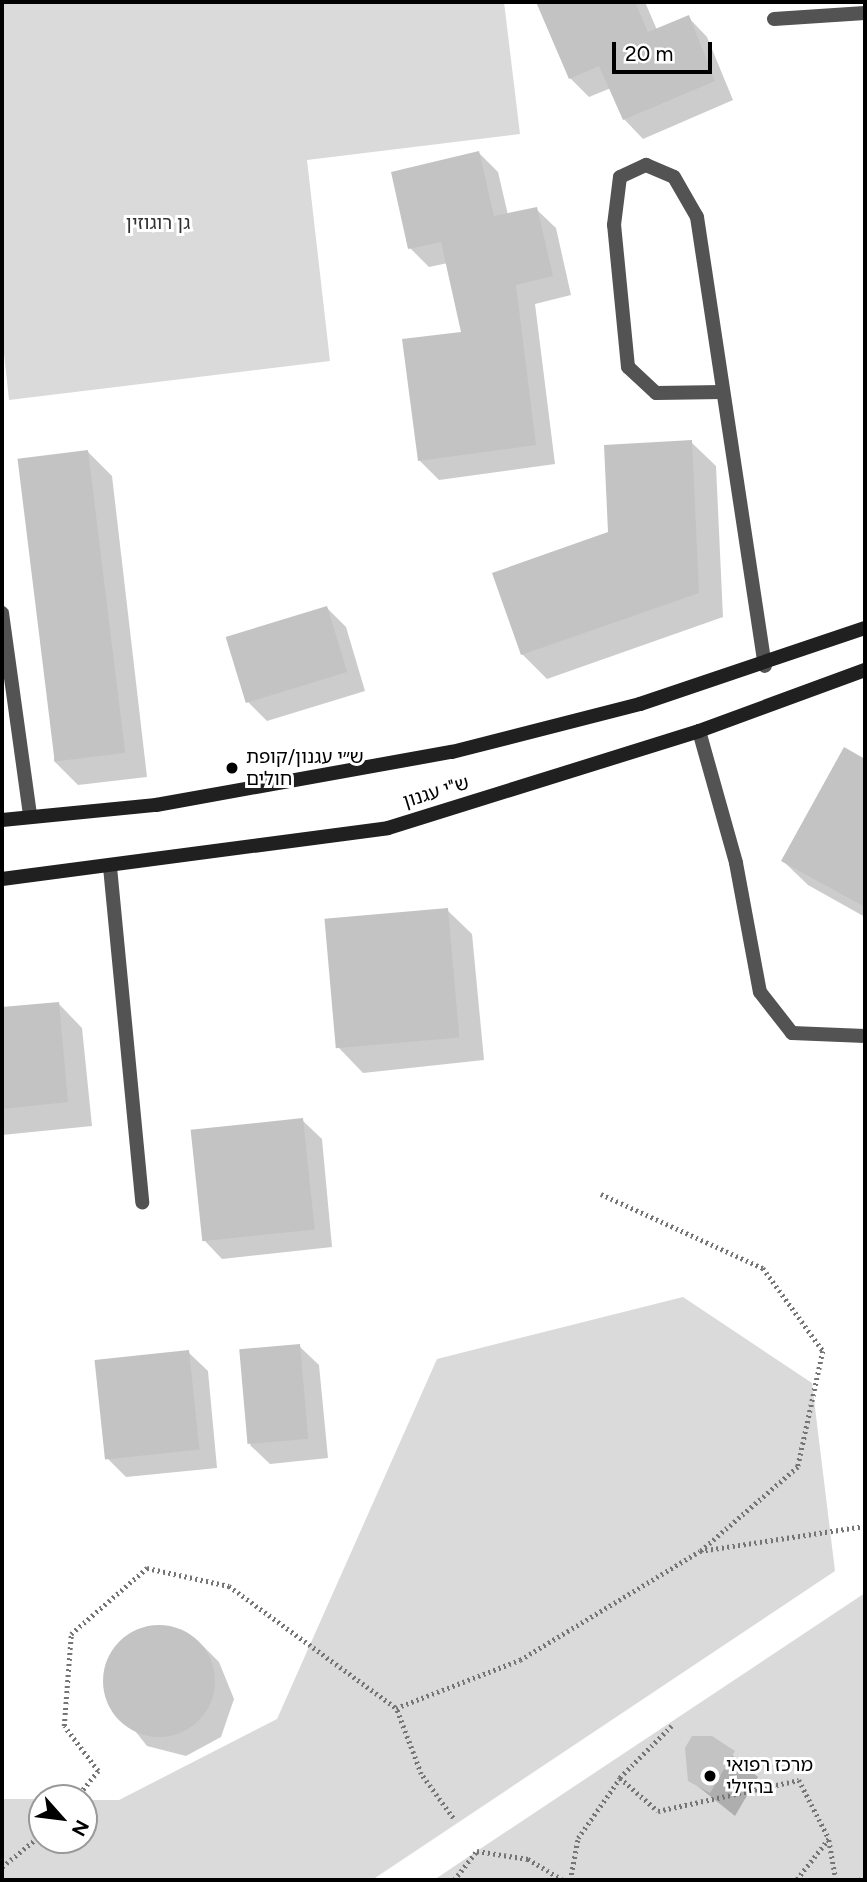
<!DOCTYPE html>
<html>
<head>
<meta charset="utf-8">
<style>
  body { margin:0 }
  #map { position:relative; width:867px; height:1882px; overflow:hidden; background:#fff; font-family:Figtree,"Noto Sans Hebrew",sans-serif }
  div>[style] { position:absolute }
  .green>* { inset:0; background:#dadada }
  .shadow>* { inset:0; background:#0003 }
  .building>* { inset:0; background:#c3c3c3; transform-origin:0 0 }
  .round { border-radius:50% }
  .path>* { height:4.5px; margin-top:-2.25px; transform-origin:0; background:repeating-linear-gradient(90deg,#757575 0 2px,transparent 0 5.5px) }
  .street>* { height:14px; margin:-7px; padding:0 7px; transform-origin:7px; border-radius:7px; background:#535353 }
  .secondary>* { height:14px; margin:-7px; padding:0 7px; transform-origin:7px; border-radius:7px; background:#202020 }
  .dots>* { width:19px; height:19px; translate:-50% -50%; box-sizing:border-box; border:4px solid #fff; border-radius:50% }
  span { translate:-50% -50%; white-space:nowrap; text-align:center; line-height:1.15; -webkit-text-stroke:6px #fff; paint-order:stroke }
  .park-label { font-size:19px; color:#313131 }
  .poi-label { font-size:19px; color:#000 }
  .left { translate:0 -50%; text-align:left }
  .street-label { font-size:19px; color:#000 }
  .frame { position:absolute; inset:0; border:4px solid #000; pointer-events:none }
  .north { position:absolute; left:28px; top:1784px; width:70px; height:70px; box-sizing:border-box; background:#fff; border:2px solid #999; border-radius:50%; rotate:118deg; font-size:19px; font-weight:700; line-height:28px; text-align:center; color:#000 }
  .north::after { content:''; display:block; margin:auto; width:24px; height:32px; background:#000; clip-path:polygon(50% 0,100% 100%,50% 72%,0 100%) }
  .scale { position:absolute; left:612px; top:42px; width:100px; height:32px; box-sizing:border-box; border:4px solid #000; border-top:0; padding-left:9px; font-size:21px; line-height:24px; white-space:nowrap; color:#000; -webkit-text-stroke:5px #fff; paint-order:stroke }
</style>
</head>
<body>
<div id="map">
  <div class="green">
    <div style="clip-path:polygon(2px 2px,504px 2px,520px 134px,307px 160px,330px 361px,9px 400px,2px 335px)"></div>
    <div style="clip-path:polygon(683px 1297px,812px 1383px,835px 1571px,372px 1880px,2px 1880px,2px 1799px,42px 1799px,42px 1840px,84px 1840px,84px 1800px,119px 1800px,277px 1719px,437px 1359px)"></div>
    <div style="clip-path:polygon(865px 1593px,865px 1880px,434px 1880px,477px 1851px)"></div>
  </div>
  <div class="shadow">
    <div style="clip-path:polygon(553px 2px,645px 2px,657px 30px,688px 17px,707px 37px,733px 100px,643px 139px,624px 119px,611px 88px,589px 97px,570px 78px,540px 7px)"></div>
    <div style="clip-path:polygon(479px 153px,498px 172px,508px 215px,536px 209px,556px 228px,571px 295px,535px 304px,555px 464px,439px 480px,419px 460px,463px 333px,448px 263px,429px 267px,410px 248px)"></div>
    <div style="clip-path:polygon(691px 442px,716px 466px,723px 617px,547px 679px,522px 654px,609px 534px)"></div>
    <div style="clip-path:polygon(87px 451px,112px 476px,147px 777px,78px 785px,54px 761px)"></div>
    <div style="clip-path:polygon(327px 608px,346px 627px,365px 691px,267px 721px,248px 702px,229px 638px)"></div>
    <div style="clip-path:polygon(844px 750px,865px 761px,865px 917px,808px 885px,783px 861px)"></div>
    <div style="clip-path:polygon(447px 910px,472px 934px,484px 1060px,363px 1073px,339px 1048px)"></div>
    <div style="clip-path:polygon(58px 1003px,82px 1028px,92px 1126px,2px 1135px,2px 1009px)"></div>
    <div style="clip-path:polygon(302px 1120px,322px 1139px,332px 1247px,222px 1259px,203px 1239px)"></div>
    <div style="clip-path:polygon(299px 1346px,319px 1365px,328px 1458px,270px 1464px,250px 1445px)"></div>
    <div style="clip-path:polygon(188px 1352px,208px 1371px,217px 1468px,126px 1477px,106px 1457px)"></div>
    <div style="clip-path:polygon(142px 1628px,182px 1630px,199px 1642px,219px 1662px,234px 1699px,221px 1737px,186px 1756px,147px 1746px,105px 1693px,111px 1654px)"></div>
    <div style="clip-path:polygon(712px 1738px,758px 1777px,735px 1816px,690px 1780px)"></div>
  </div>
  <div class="building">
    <div style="clip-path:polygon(536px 2px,635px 2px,648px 32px,689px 15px,715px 81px,623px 120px,599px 66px,569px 79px)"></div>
    <div style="clip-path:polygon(479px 151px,494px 216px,537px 207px,553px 276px,516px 285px,536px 445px,418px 461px,402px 339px,461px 332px,441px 242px,408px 249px,391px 172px)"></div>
    <div style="clip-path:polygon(692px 440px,699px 593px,521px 655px,492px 573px,608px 532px,604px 445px)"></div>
    <div style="left:88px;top:450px;width:305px;height:71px;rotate:83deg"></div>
    <div style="left:327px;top:606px;width:69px;height:106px;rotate:73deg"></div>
    <div style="clip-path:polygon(844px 747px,865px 759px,865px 907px,781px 861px)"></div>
    <div style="left:448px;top:908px;width:130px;height:124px;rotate:85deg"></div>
    <div style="clip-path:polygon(59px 1002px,68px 1102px,2px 1109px,2px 1007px)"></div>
    <div style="left:303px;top:1118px;width:112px;height:113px;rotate:84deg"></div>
    <div style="left:300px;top:1344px;width:95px;height:61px;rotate:85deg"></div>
    <div style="left:189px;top:1350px;width:100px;height:95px;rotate:84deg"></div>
    <div class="round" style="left:103px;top:1625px;width:112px;height:112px"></div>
    <div style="clip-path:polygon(692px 1736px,712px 1736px,735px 1751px,710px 1793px,688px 1781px,685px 1748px)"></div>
  </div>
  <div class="path">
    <div style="left:601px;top:1194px;width:178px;rotate:24.6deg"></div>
    <div style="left:763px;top:1268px;width:102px;rotate:54.1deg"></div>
    <div style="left:823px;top:1351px;width:119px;rotate:102.2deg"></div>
    <div style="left:798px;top:1467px;width:128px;rotate:139.1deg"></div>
    <div style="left:672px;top:1726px;width:74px;rotate:135deg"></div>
    <div style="left:620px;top:1778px;width:50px;rotate:41deg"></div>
    <div style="left:658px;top:1811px;width:144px;rotate:-12.4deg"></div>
    <div style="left:799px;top:1780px;width:66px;rotate:63deg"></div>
    <div style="left:829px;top:1839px;width:52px;rotate:128deg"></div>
    <div style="left:76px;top:1798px;width:35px;rotate:-51deg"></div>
    <div style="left:98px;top:1771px;width:56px;rotate:-127.1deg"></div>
    <div style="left:64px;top:1726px;width:92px;rotate:-85.6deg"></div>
    <div style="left:71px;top:1634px;width:101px;rotate:-41deg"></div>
    <div style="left:147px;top:1568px;width:84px;rotate:12.4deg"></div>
    <div style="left:229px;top:1586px;width:207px;rotate:36.1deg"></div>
    <div style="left:453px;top:1818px;width:54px;rotate:-126deg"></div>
    <div style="left:421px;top:1774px;width:71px;rotate:-110.7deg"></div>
    <div style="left:396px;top:1708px;width:133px;rotate:-21.2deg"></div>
    <div style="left:520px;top:1660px;width:210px;rotate:-31.2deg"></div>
    <div style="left:700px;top:1551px;width:167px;rotate:-8.6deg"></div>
    <div style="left:829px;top:1840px;width:41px;rotate:80.1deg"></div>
    <div style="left:2px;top:1867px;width:52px;rotate:-39.5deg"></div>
    <div style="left:454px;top:1880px;width:37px;rotate:-52deg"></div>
    <div style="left:477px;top:1851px;width:52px;rotate:8.9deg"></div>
    <div style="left:528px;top:1859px;width:41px;rotate:31deg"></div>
    <div style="left:570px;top:1880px;width:43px;rotate:-79.2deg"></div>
    <div style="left:578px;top:1838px;width:73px;rotate:-55deg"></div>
    <div style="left:860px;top:1880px;width:6px;rotate:-39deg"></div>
  </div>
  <div class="street">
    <div style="left:774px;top:19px;width:91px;rotate:-3.8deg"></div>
    <div style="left:722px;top:392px;width:66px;rotate:179.1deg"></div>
    <div style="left:656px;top:393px;width:38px;rotate:-137deg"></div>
    <div style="left:628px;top:367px;width:143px;rotate:-95.6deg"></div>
    <div style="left:614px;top:225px;width:48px;rotate:-82.9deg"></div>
    <div style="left:620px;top:177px;width:29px;rotate:-25deg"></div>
    <div style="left:646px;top:165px;width:30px;rotate:23deg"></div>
    <div style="left:674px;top:177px;width:46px;rotate:60.1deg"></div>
    <div style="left:697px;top:217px;width:454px;rotate:81.4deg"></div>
    <div style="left:2px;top:613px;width:205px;rotate:82.1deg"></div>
    <div style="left:699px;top:731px;width:137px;rotate:74.3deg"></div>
    <div style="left:736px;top:863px;width:131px;rotate:79.5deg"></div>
    <div style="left:760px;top:992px;width:52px;rotate:52deg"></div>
    <div style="left:792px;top:1033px;width:73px;rotate:2.4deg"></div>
    <div style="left:110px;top:867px;width:337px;rotate:84.5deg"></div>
  </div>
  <div class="secondary">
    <div style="left:2px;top:820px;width:155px;rotate:-5.6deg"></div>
    <div style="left:156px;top:805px;width:301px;rotate:-10.2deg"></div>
    <div style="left:452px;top:752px;width:194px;rotate:-14.3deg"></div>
    <div style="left:640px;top:704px;width:237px;rotate:-18.7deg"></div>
    <div style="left:2px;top:879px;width:389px;rotate:-7.5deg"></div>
    <div style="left:388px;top:828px;width:326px;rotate:-17.3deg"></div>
    <div style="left:699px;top:731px;width:177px;rotate:-20.2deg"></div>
  </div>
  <div class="dots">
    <div style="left:232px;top:768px;background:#000"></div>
    <div style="left:710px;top:1776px;background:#000"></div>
  </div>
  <div class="park-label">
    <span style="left:158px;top:223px">גן רוגוזין</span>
  </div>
  <div class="poi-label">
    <span class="left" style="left:246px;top:768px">ש״י עגנון/קופת<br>חולים</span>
    <span class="left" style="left:726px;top:1776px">מרכז רפואי<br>ברזילי</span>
  </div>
  <div class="street-label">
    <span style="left:436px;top:792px;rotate:-17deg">ש"י עגנון</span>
  </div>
  <div class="frame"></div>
  <div class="north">N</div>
  <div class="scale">20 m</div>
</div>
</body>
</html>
